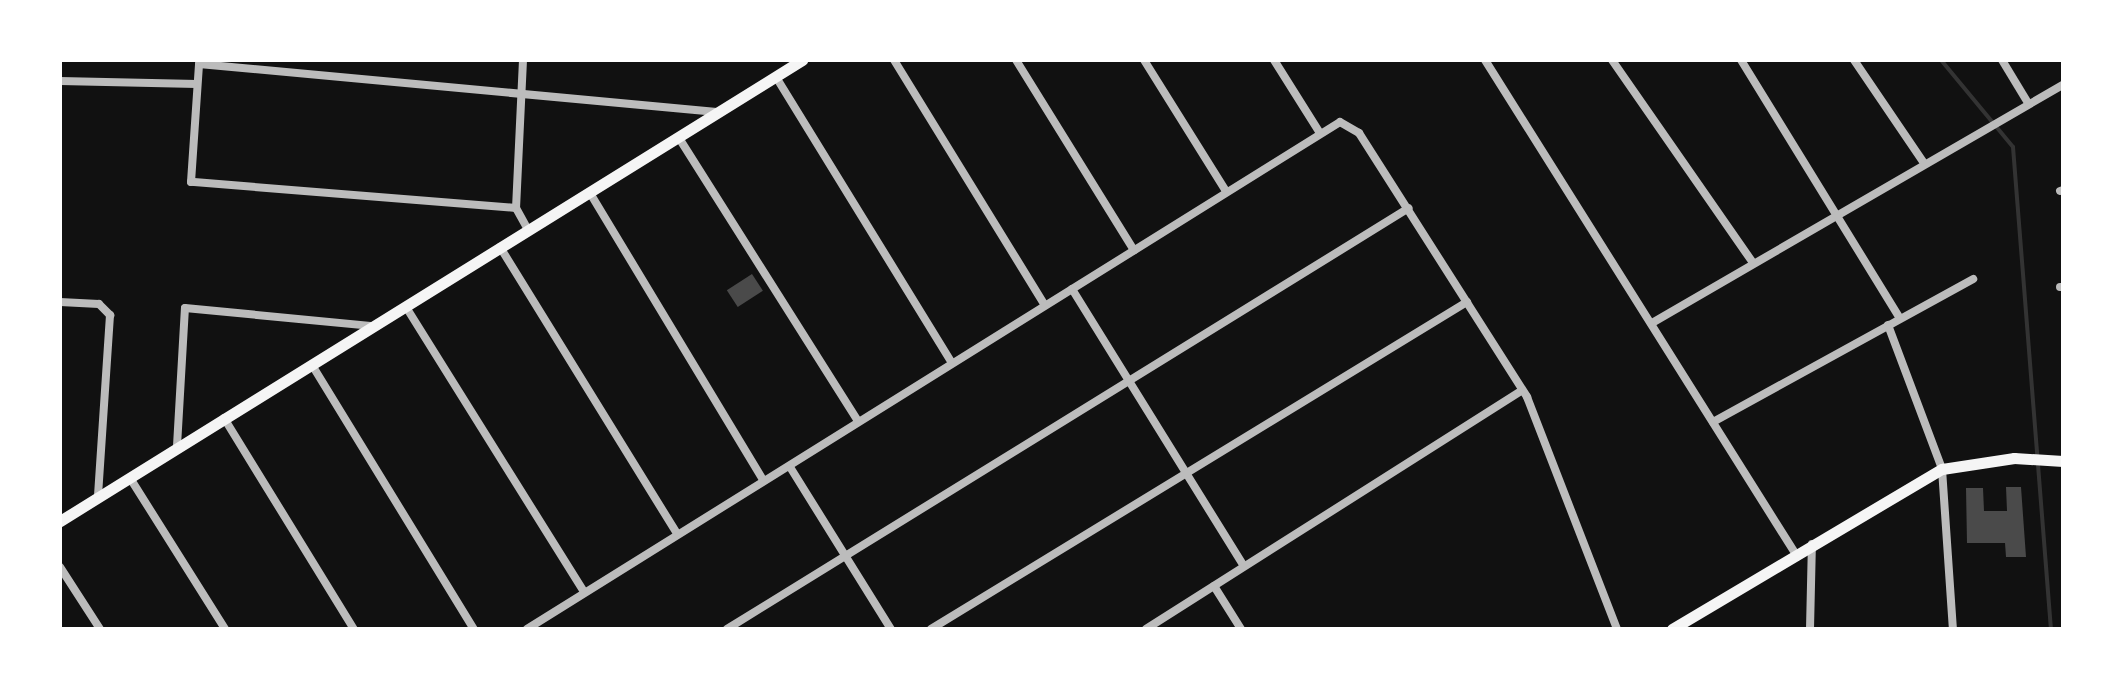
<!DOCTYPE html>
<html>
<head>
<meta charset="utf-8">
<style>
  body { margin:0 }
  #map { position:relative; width:2123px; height:689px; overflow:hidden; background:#111; font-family:Ubuntu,sans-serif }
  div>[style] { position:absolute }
  .stream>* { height:4px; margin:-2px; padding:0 2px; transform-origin:2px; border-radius:2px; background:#333 }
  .building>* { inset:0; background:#4a4a4a; transform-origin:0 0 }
  .minor>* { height:8px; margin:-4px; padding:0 4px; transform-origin:4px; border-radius:4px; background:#bcbcbc }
  .secondary>* { height:11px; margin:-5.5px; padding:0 5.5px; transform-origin:5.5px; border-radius:5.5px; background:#f5f5f5 }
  span { translate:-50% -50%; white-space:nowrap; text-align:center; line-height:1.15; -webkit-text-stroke:6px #fff; paint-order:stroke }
  .frame { position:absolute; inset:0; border:62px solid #fff; pointer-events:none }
</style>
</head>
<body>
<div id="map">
  <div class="stream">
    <div style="left:1941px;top:60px;width:113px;rotate:50.4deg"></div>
    <div style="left:2013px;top:147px;width:483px;rotate:85.5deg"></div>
  </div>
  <div class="building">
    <div style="left:752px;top:274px;width:20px;height:30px;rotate:57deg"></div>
    <div style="clip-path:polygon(2006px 487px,2021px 487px,2026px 557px,2006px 557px,2005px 543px,1967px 543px,1966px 488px,1983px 488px,1984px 511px,2007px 511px)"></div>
  </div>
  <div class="minor">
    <div style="left:523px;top:60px;width:148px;rotate:92.7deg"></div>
    <div style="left:516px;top:208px;width:25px;rotate:61deg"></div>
    <div style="left:894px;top:60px;width:288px;rotate:58.4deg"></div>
    <div style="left:1016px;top:60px;width:224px;rotate:58.2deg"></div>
    <div style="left:1144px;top:60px;width:155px;rotate:58deg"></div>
    <div style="left:1274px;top:60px;width:86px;rotate:57.8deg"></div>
    <div style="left:1485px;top:60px;width:582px;rotate:57.84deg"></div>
    <div style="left:1612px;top:60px;width:247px;rotate:55.2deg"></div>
    <div style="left:1741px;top:60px;width:303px;rotate:58.4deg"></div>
    <div style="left:1854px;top:60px;width:125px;rotate:55.8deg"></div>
    <div style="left:2002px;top:60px;width:50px;rotate:58.8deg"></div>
    <div style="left:776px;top:77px;width:334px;rotate:58.4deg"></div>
    <div style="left:60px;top:81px;width:137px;rotate:1.3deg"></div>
    <div style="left:679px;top:138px;width:335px;rotate:57.7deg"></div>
    <div style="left:2060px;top:191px;width:3px;rotate:-18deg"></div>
    <div style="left:590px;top:193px;width:336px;rotate:58.9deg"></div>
    <div style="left:516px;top:208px;width:326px;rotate:-175.4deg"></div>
    <div style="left:191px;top:182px;width:118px;rotate:-86.1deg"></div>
    <div style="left:199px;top:64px;width:520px;rotate:5.29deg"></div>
    <div style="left:500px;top:247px;width:337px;rotate:58.3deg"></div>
    <div style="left:2060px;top:287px;width:3px"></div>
    <div style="left:1072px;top:289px;width:325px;rotate:58.2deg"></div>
    <div style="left:60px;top:302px;width:39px;rotate:3deg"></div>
    <div style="left:99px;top:304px;width:16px;rotate:45deg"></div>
    <div style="left:110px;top:315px;width:183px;rotate:93.8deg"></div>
    <div style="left:406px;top:307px;width:336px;rotate:58deg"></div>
    <div style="left:1652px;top:323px;width:475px;rotate:-30.1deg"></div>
    <div style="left:1888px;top:325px;width:154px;rotate:69.4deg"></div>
    <div style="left:1942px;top:469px;width:160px;rotate:86.1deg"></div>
    <div style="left:312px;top:365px;width:310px;rotate:58.5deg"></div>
    <div style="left:224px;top:418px;width:248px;rotate:58.4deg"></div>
    <div style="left:1713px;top:422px;width:297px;rotate:-28.8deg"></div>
    <div style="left:177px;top:446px;width:138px;rotate:-86.7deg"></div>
    <div style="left:185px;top:308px;width:189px;rotate:5.5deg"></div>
    <div style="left:790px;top:467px;width:191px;rotate:58.1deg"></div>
    <div style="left:130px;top:478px;width:178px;rotate:57.8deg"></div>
    <div style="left:60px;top:567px;width:74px;rotate:57.2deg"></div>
    <div style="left:1214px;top:586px;width:51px;rotate:57.9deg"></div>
    <div style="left:527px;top:629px;width:958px;rotate:-31.95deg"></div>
    <div style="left:1340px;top:122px;width:22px;rotate:30deg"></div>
    <div style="left:1359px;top:133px;width:313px;rotate:57.5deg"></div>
    <div style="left:1527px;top:397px;width:249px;rotate:68.8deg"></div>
    <div style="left:727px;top:629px;width:801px;rotate:-31.69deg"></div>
    <div style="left:931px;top:629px;width:628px;rotate:-31.39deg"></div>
    <div style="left:1146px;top:629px;width:443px;rotate:-32.4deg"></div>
    <div style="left:1810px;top:629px;width:85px;rotate:-88.7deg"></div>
  </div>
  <div class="secondary">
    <div style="left:60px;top:521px;width:874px;rotate:-31.85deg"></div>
    <div style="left:1672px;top:629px;width:314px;rotate:-30.7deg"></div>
    <div style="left:1942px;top:469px;width:73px;rotate:-8.7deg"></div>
    <div style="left:2014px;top:458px;width:49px;rotate:3.5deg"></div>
  </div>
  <div class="frame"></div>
</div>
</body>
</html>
